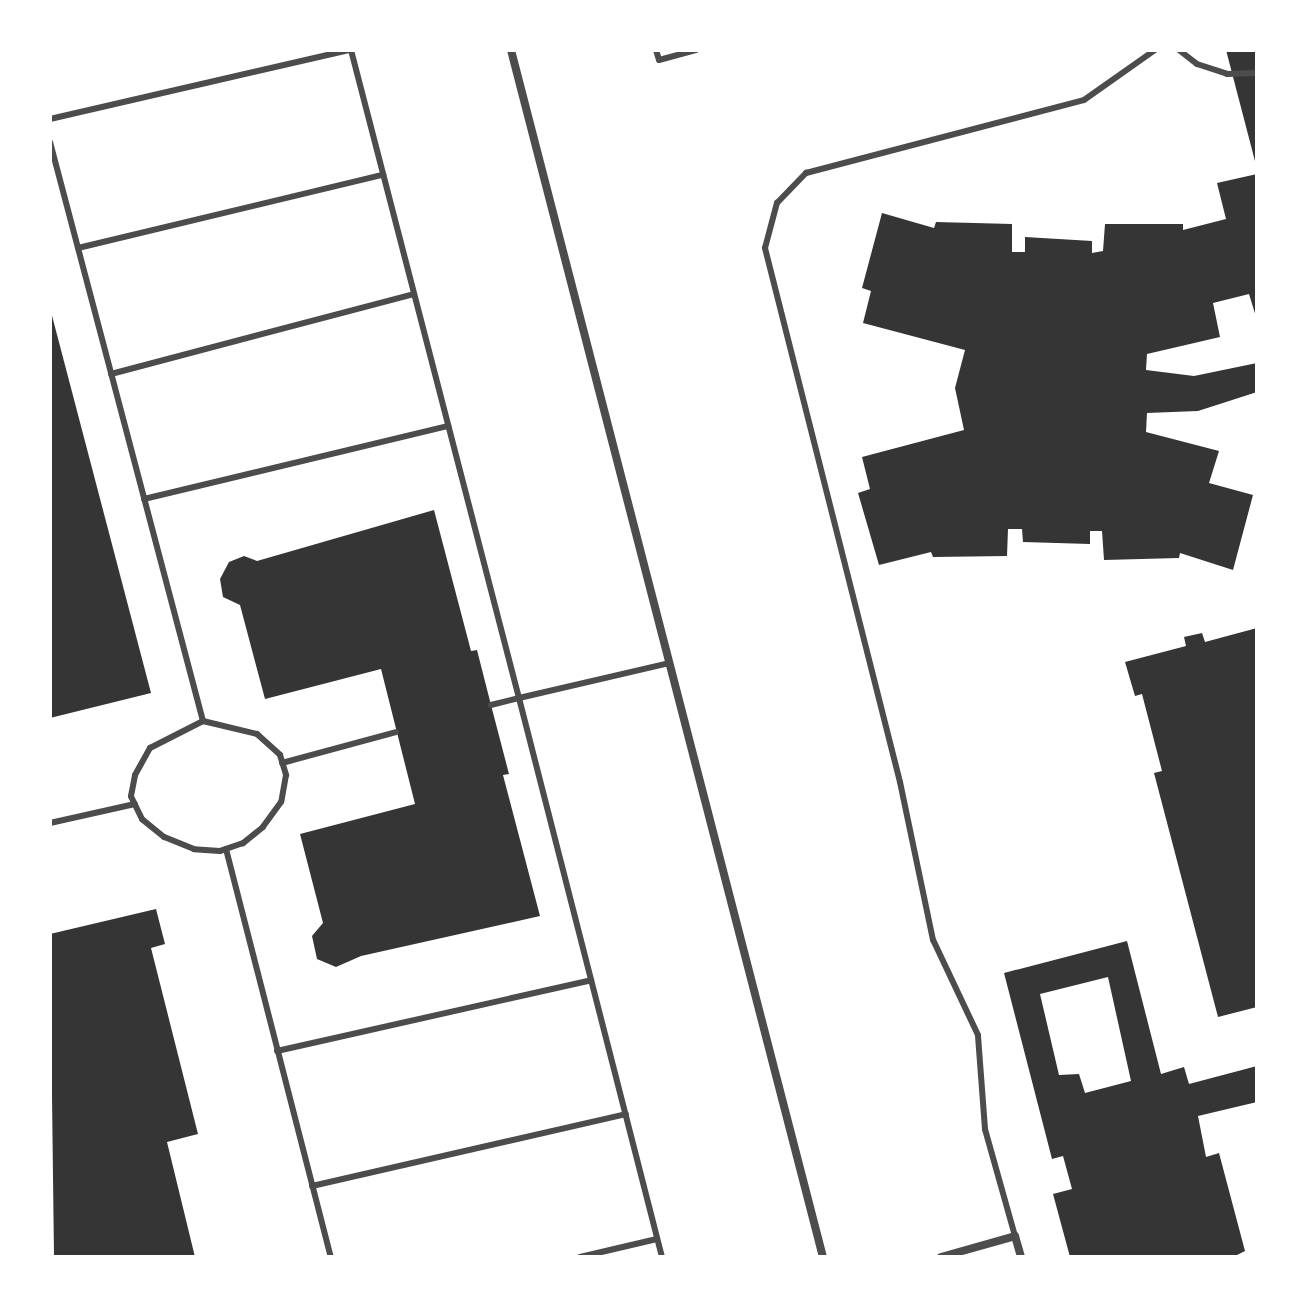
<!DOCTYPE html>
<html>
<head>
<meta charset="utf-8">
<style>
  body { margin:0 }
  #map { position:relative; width:1307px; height:1307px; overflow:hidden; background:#fff; font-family:Helvetica,sans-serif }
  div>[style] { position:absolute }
  .building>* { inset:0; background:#353535 }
  .service>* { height:6px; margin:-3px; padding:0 3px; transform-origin:3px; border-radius:3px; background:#4c4c4c }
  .minor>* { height:8px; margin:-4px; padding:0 4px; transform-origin:4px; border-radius:4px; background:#4c4c4c }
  span { translate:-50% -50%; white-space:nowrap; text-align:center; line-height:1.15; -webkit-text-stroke:6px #fff; paint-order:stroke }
  .frame { position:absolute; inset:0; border:52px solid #fff; pointer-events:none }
</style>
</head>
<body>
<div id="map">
  <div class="building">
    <div style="clip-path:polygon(1226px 50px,1257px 50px,1257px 165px,1256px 165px)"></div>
    <div style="clip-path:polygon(1257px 174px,1257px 320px,1249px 294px,1213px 303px,1220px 337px,1147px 354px,1146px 370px,1194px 376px,1257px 363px,1257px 392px,1198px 411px,1147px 413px,1146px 432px,1219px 451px,1209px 483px,1253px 495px,1233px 570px,1180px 553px,1179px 558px,1104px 560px,1102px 531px,1090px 531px,1090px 544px,1023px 542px,1022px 529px,1008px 529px,1007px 556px,933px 557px,931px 552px,879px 565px,858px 493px,870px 489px,862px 457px,964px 430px,955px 388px,965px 350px,863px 323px,871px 291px,862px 288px,882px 213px,934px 228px,936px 222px,1012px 224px,1012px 252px,1025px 252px,1025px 237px,1092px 241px,1092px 253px,1103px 251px,1105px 224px,1183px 224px,1183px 230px,1226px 219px,1217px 183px)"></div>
    <div style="clip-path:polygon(50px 308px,151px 693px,50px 718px)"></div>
    <div style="clip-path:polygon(434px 510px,471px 651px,477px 650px,491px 705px,509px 774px,503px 775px,540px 916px,361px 956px,336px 967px,317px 959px,312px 936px,323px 923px,300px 834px,415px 804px,381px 669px,265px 699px,240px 605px,223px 597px,220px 579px,229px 562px,244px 556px,257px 561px)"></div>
    <div style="clip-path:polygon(1257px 628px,1257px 1007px,1218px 1017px,1154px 773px,1162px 771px,1142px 694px,1135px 696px,1125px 662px,1186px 646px,1184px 637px,1202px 633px,1205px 642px)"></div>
    <div style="clip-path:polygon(156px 909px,165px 944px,151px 948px,198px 1134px,167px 1142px,195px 1257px,54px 1257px,50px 934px)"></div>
    <div style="clip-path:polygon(evenodd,1127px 941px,1161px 1074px,1184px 1067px,1189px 1084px,1257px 1066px,1257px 1102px,1198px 1116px,1206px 1157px,1219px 1153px,1245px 1251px,1233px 1257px,1070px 1257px,1053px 1194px,1072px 1189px,1063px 1156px,1052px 1159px,1004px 973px,1127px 941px,1108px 977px,1131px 1081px,1085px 1093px,1079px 1074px,1059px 1075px,1040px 994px,1108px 977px)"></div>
  </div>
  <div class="service">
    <div style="left:351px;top:50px;width:669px;rotate:75.47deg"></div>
    <div style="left:519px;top:698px;width:29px;rotate:166deg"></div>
    <div style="left:656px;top:50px;width:10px;rotate:73deg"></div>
    <div style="left:659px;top:60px;width:38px;rotate:-15deg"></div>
    <div style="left:1179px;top:50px;width:23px;rotate:38deg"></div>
    <div style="left:1197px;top:64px;width:32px;rotate:18deg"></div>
    <div style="left:1227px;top:74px;width:30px;rotate:-2deg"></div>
    <div style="left:50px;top:119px;width:308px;rotate:-13deg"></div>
    <div style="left:50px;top:142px;width:599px;rotate:75.2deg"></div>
    <div style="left:78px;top:248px;width:314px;rotate:-13.5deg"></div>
    <div style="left:111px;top:374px;width:313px;rotate:-14.8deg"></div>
    <div style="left:144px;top:499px;width:313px;rotate:-13.5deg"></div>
    <div style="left:203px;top:721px;width:56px;rotate:13.5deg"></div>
    <div style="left:257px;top:734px;width:31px;rotate:42deg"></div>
    <div style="left:280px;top:755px;width:21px;rotate:73deg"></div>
    <div style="left:286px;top:775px;width:27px;rotate:100deg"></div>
    <div style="left:281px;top:802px;width:31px;rotate:126deg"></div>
    <div style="left:263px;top:827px;width:26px;rotate:141deg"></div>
    <div style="left:243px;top:843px;width:24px;rotate:161deg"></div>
    <div style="left:220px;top:851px;width:26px;rotate:-176deg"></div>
    <div style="left:194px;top:849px;width:32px;rotate:-158deg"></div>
    <div style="left:164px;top:837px;width:28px;rotate:-141deg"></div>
    <div style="left:142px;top:819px;width:25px;rotate:-116deg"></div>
    <div style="left:131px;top:796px;width:21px;rotate:-79deg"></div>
    <div style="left:135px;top:775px;width:31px;rotate:-61deg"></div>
    <div style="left:150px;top:748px;width:59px;rotate:-27deg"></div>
    <div style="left:282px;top:763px;width:118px;rotate:-15.2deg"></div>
    <div style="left:50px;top:823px;width:87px;rotate:-12.6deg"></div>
    <div style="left:226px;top:849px;width:421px;rotate:75.6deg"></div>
    <div style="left:277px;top:1051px;width:322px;rotate:-12.7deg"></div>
    <div style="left:312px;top:1186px;width:322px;rotate:-12.9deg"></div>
    <div style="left:1015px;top:1236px;width:111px;rotate:-105.7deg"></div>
    <div style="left:985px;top:1129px;width:94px;rotate:-94.3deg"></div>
    <div style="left:978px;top:1035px;width:105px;rotate:-115.3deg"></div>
    <div style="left:933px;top:940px;width:161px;rotate:-101.8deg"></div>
    <div style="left:900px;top:782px;width:551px;rotate:-104.19deg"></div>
    <div style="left:765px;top:248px;width:47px;rotate:-75.1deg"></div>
    <div style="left:777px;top:203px;width:42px;rotate:-46deg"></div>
    <div style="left:806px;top:173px;width:287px;rotate:-14.7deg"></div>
    <div style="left:1084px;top:100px;width:87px;rotate:-35.2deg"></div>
    <div style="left:580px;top:1257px;width:79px;rotate:-13.2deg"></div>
    <div style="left:662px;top:1257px;width:577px;rotate:-104.35deg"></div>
    <div style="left:519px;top:698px;width:155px;rotate:-13.1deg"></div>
  </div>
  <div class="minor">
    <div style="left:511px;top:50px;width:1247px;rotate:75.51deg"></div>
    <div style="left:941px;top:1257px;width:77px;rotate:-15.8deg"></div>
    <div style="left:1015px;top:1236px;width:22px;rotate:74deg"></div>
  </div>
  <div class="frame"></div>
</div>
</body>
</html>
